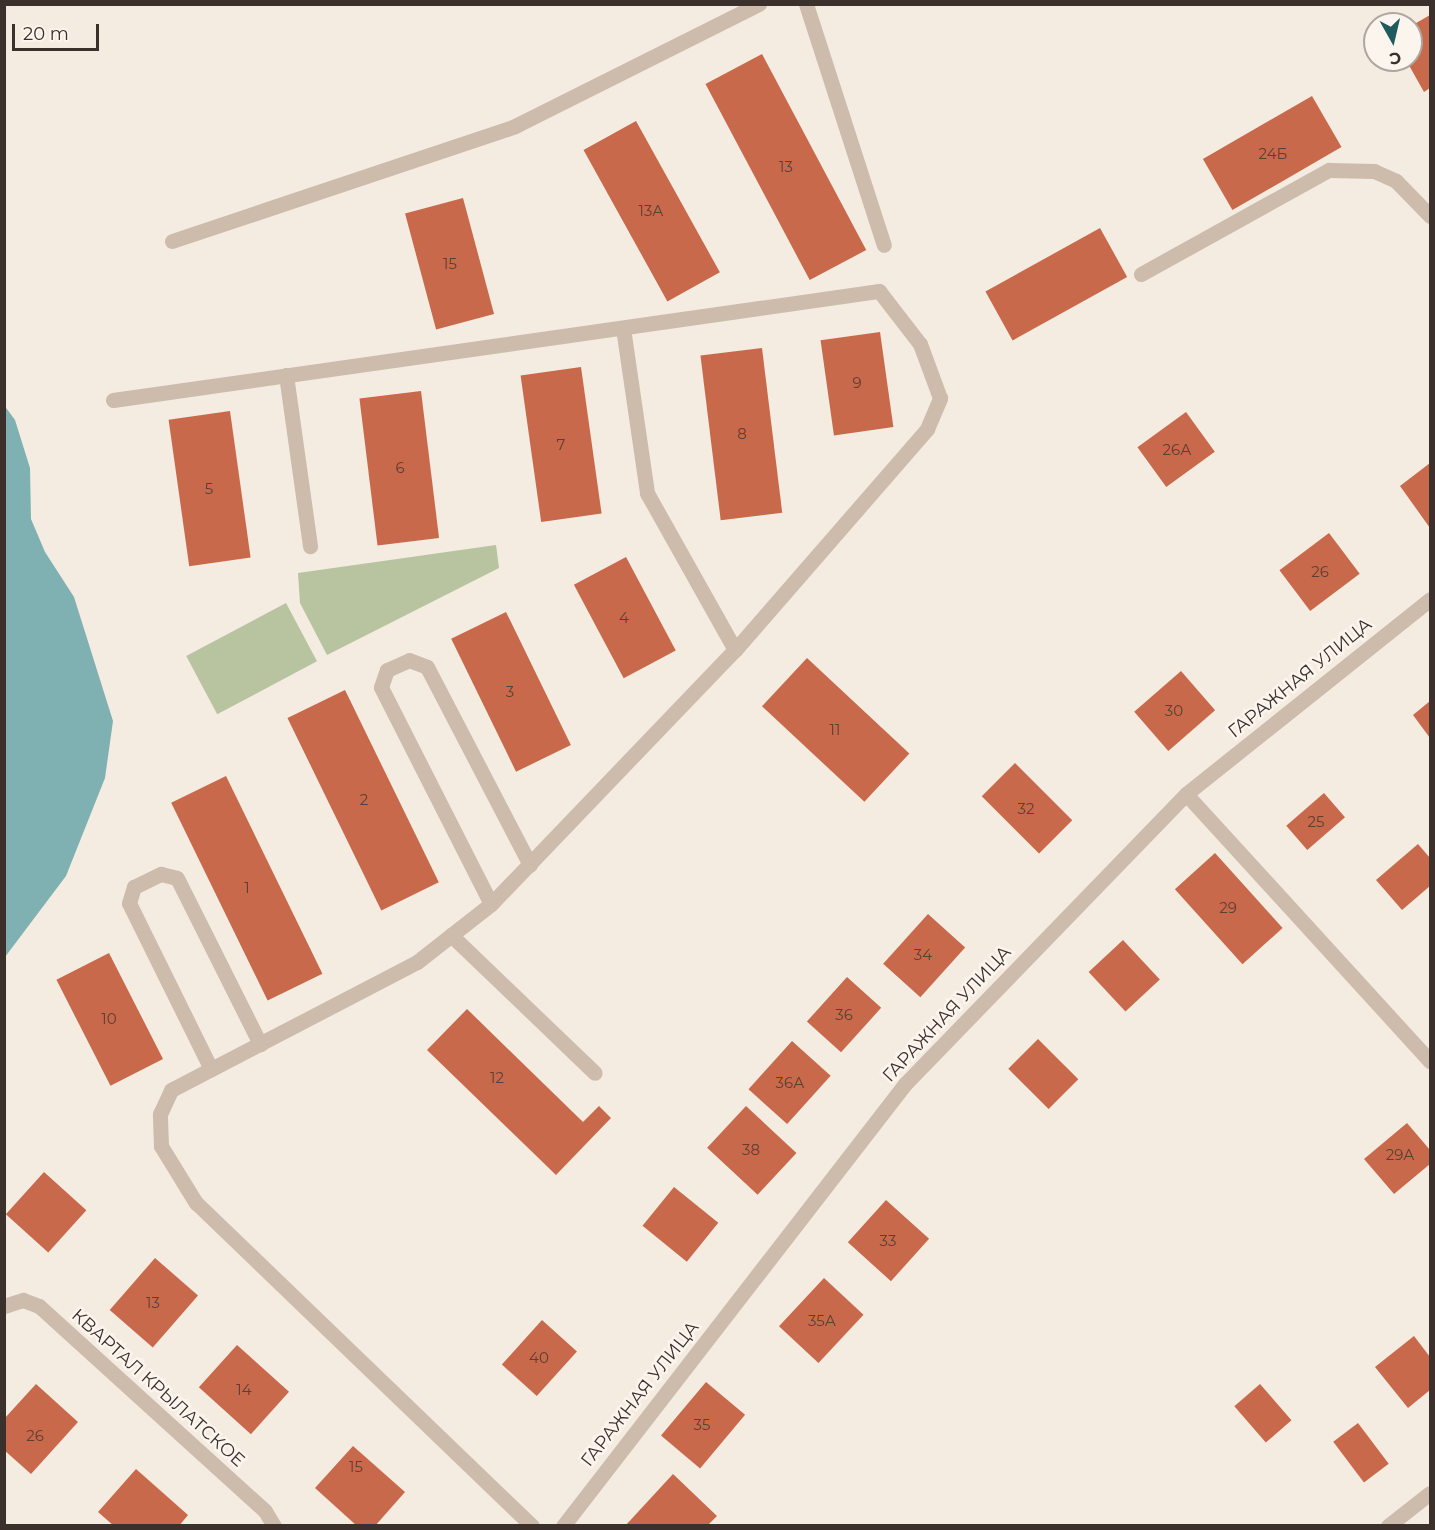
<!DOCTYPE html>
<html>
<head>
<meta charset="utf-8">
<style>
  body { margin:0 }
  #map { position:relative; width:1435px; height:1530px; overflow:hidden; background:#f4ebe1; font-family:Montserrat,sans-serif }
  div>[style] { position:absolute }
  .green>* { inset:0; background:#b8c4a0; transform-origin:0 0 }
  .water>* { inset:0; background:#7fb0b2 }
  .building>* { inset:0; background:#c8694b; transform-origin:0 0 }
  .lane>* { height:15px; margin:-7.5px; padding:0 7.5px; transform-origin:7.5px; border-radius:7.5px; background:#cdbbac }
  .street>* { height:15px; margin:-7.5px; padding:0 7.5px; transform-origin:7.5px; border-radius:7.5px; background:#cdbbac }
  span { translate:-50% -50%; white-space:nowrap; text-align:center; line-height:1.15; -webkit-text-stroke:5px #fbf5ee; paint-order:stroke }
  .number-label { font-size:15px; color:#5e3e33 }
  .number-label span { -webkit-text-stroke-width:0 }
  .street-label { font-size:18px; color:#3b302b }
  .frame { position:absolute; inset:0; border:6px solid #3b302b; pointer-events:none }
  .north { position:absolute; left:1363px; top:12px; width:60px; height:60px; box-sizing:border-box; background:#fbf5ee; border:2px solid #aea6a0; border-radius:50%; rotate:172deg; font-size:16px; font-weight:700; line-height:24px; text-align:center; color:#3b302b }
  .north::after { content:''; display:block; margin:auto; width:21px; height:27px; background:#1f5a5e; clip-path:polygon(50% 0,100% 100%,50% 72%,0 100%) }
  .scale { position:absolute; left:12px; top:24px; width:87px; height:27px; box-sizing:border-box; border:3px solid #3b302b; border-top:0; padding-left:8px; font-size:18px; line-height:21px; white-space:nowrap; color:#3b302b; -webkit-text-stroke:4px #fbf5ee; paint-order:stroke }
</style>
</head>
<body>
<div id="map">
  <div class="green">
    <div style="clip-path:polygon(496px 545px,499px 568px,327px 655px,300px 603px,298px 573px)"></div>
    <div style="left:286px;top:603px;width:66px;height:113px;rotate:62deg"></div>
  </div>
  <div class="water">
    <div style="clip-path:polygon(4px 405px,15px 420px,30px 468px,31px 519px,45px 552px,74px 597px,113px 721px,105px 778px,66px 876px,5px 957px)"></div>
  </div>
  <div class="building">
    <div style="clip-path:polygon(1430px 15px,1430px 88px,1424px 92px,1406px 60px,1411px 60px,1411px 26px)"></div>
    <div style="left:762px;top:54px;width:222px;height:64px;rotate:62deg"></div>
    <div style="left:1312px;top:96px;width:59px;height:126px;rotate:60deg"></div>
    <div style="left:636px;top:121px;width:173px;height:60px;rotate:61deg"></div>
    <div style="left:463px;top:198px;width:120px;height:60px;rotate:75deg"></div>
    <div style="left:1100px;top:228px;width:56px;height:131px;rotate:61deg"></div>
    <div style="left:880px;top:332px;width:96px;height:60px;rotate:82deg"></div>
    <div style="left:762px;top:348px;width:166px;height:62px;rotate:83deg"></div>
    <div style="left:581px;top:367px;width:148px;height:61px;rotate:82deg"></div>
    <div style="left:421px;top:391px;width:148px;height:62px;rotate:83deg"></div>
    <div style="left:230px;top:411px;width:148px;height:62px;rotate:82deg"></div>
    <div style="left:1186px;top:412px;width:49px;height:60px;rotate:54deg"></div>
    <div style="clip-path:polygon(1430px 463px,1430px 528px,1400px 486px)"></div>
    <div style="left:1329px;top:533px;width:51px;height:62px;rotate:53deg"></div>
    <div style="left:626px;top:557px;width:106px;height:59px;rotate:62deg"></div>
    <div style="left:506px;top:612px;width:148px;height:61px;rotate:64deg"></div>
    <div style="left:807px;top:658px;width:140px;height:66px;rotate:43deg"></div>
    <div style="left:1181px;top:671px;width:52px;height:62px;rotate:49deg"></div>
    <div style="left:345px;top:690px;width:214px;height:64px;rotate:64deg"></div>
    <div style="clip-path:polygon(1430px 701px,1430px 738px,1413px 715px)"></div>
    <div style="left:1015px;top:763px;width:81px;height:47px;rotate:45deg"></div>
    <div style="left:226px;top:776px;width:220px;height:61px;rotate:64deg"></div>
    <div style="left:1324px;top:793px;width:32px;height:50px;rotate:49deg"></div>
    <div style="clip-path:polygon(1418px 844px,1430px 858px,1430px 886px,1402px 910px,1376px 880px)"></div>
    <div style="left:1215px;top:853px;width:101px;height:54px;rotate:48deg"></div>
    <div style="left:928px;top:914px;width:50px;height:67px;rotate:42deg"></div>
    <div style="left:1123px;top:940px;width:54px;height:47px;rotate:47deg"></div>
    <div style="left:109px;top:953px;width:119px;height:59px;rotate:63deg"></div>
    <div style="left:847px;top:977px;width:46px;height:60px;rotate:42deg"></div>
    <div style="clip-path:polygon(467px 1009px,583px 1122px,599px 1106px,611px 1118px,556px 1175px,427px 1050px)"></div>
    <div style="left:1038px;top:1039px;width:57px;height:42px;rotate:45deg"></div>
    <div style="left:792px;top:1041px;width:52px;height:65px;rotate:42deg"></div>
    <div style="left:746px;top:1106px;width:69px;height:57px;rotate:43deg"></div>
    <div style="clip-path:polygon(1407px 1123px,1430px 1150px,1430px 1164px,1394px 1194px,1364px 1159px)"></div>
    <div style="left:44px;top:1172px;width:57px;height:57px;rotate:42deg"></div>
    <div style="left:674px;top:1187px;width:57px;height:50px;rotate:39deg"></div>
    <div style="left:886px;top:1200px;width:58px;height:57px;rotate:42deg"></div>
    <div style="left:155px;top:1258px;width:57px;height:69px;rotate:41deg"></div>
    <div style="left:824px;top:1278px;width:54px;height:66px;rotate:43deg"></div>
    <div style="left:542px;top:1320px;width:47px;height:60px;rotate:42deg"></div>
    <div style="clip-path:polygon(1414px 1336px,1430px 1357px,1430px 1390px,1408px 1408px,1375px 1367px)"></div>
    <div style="left:237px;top:1345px;width:70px;height:57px;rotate:42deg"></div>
    <div style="left:706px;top:1382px;width:51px;height:70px;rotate:40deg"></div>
    <div style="clip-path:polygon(36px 1384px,78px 1422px,31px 1474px,4px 1450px,4px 1419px)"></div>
    <div style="left:1260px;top:1384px;width:48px;height:34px;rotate:49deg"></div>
    <div style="left:1358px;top:1423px;width:51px;height:31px;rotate:53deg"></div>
    <div style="clip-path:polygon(353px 1446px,405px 1492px,375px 1526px,357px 1526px,315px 1488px)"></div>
    <div style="clip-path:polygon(136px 1469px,188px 1515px,179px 1526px,114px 1526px,98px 1512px)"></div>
    <div style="clip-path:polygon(673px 1474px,717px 1516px,707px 1526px,625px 1526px)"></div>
  </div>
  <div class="lane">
    <div style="left:806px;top:4px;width:253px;rotate:72.1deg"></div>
    <div style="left:172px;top:241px;width:362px;rotate:-18.5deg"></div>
    <div style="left:515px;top:126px;width:273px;rotate:-26.6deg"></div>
    <div style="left:1141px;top:274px;width:215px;rotate:-29deg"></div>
    <div style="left:1329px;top:170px;width:45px;rotate:1.3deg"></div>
    <div style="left:1374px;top:171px;width:24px;rotate:24deg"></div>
    <div style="left:1396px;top:181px;width:49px;rotate:45.8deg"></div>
    <div style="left:623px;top:328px;width:167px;rotate:81.7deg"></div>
    <div style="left:647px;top:493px;width:180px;rotate:60.7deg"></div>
    <div style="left:286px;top:375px;width:173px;rotate:82deg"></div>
    <div style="left:113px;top:400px;width:774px;rotate:-8.1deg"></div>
    <div style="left:491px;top:904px;width:243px;rotate:-116.9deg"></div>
    <div style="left:381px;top:687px;width:18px;rotate:-71deg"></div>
    <div style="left:387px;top:670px;width:24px;rotate:-24deg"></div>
    <div style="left:409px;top:660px;width:19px;rotate:21deg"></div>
    <div style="left:427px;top:667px;width:223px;rotate:62.5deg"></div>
    <div style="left:451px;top:935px;width:199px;rotate:43.8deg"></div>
    <div style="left:211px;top:1069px;width:185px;rotate:-116.3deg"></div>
    <div style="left:129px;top:903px;width:17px;rotate:-73deg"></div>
    <div style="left:134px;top:887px;width:30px;rotate:-26deg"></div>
    <div style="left:161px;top:874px;width:16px;rotate:14deg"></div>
    <div style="left:177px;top:878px;width:186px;rotate:63.4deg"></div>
  </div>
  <div class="street">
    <div style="left:1186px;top:794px;width:362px;rotate:47.6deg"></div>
    <div style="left:4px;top:1306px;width:20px;rotate:-18deg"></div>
    <div style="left:23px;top:1300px;width:17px;rotate:21deg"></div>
    <div style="left:39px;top:1306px;width:305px;rotate:42.2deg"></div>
    <div style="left:265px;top:1511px;width:17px;rotate:59deg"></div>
    <div style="left:532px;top:1526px;width:466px;rotate:-136.1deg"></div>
    <div style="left:196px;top:1203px;width:67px;rotate:-121.6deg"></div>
    <div style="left:161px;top:1146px;width:32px;rotate:-92deg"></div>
    <div style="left:160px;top:1114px;width:26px;rotate:-65deg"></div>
    <div style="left:171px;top:1090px;width:277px;rotate:-27.5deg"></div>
    <div style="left:417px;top:962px;width:94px;rotate:-38.1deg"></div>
    <div style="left:491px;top:904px;width:352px;rotate:-46.2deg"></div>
    <div style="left:735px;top:650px;width:293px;rotate:-49deg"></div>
    <div style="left:927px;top:429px;width:34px;rotate:-67deg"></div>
    <div style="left:940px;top:398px;width:58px;rotate:-110.3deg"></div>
    <div style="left:920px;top:344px;width:67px;rotate:-127.7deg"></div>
    <div style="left:563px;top:1526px;width:559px;rotate:-52.27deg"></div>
    <div style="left:905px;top:1084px;width:404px;rotate:-45.9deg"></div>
    <div style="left:1186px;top:794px;width:312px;rotate:-38.6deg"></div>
    <div style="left:1388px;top:1526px;width:53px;rotate:-38.2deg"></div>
  </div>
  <div class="number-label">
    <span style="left:1273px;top:154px">24Б</span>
    <span style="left:786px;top:167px">13</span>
    <span style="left:651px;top:211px">13А</span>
    <span style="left:450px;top:264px">15</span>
    <span style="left:857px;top:383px">9</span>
    <span style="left:742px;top:434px">8</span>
    <span style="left:561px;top:445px">7</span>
    <span style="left:1177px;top:450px">26А</span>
    <span style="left:400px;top:468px">6</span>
    <span style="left:209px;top:489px">5</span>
    <span style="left:1320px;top:572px">26</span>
    <span style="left:624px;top:618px">4</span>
    <span style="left:510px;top:692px">3</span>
    <span style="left:1174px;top:711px">30</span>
    <span style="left:835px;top:730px">11</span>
    <span style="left:364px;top:800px">2</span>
    <span style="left:1026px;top:809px">32</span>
    <span style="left:1316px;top:822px">25</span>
    <span style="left:247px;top:888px">1</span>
    <span style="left:1228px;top:908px">29</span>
    <span style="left:923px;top:955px">34</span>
    <span style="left:844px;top:1015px">36</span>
    <span style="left:109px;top:1019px">10</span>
    <span style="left:497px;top:1078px">12</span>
    <span style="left:790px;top:1083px">36А</span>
    <span style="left:751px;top:1150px">38</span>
    <span style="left:1400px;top:1155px">29А</span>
    <span style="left:888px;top:1241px">33</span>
    <span style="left:153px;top:1303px">13</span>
    <span style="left:822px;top:1321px">35А</span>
    <span style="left:539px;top:1358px">40</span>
    <span style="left:244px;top:1390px">14</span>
    <span style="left:702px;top:1425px">35</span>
    <span style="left:35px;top:1436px">26</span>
    <span style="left:356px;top:1467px">15</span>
  </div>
  <div class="street-label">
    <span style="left:1300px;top:678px;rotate:-39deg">ГАРАЖНАЯ УЛИЦА</span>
    <span style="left:947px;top:1014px;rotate:-47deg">ГАРАЖНАЯ УЛИЦА</span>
    <span style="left:158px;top:1388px;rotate:42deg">КВАРТАЛ КРЫЛАТСКОЕ</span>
    <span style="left:640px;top:1394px;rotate:-52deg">ГАРАЖНАЯ УЛИЦА</span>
  </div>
  <div class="frame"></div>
  <div class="north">С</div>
  <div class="scale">20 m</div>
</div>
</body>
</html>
